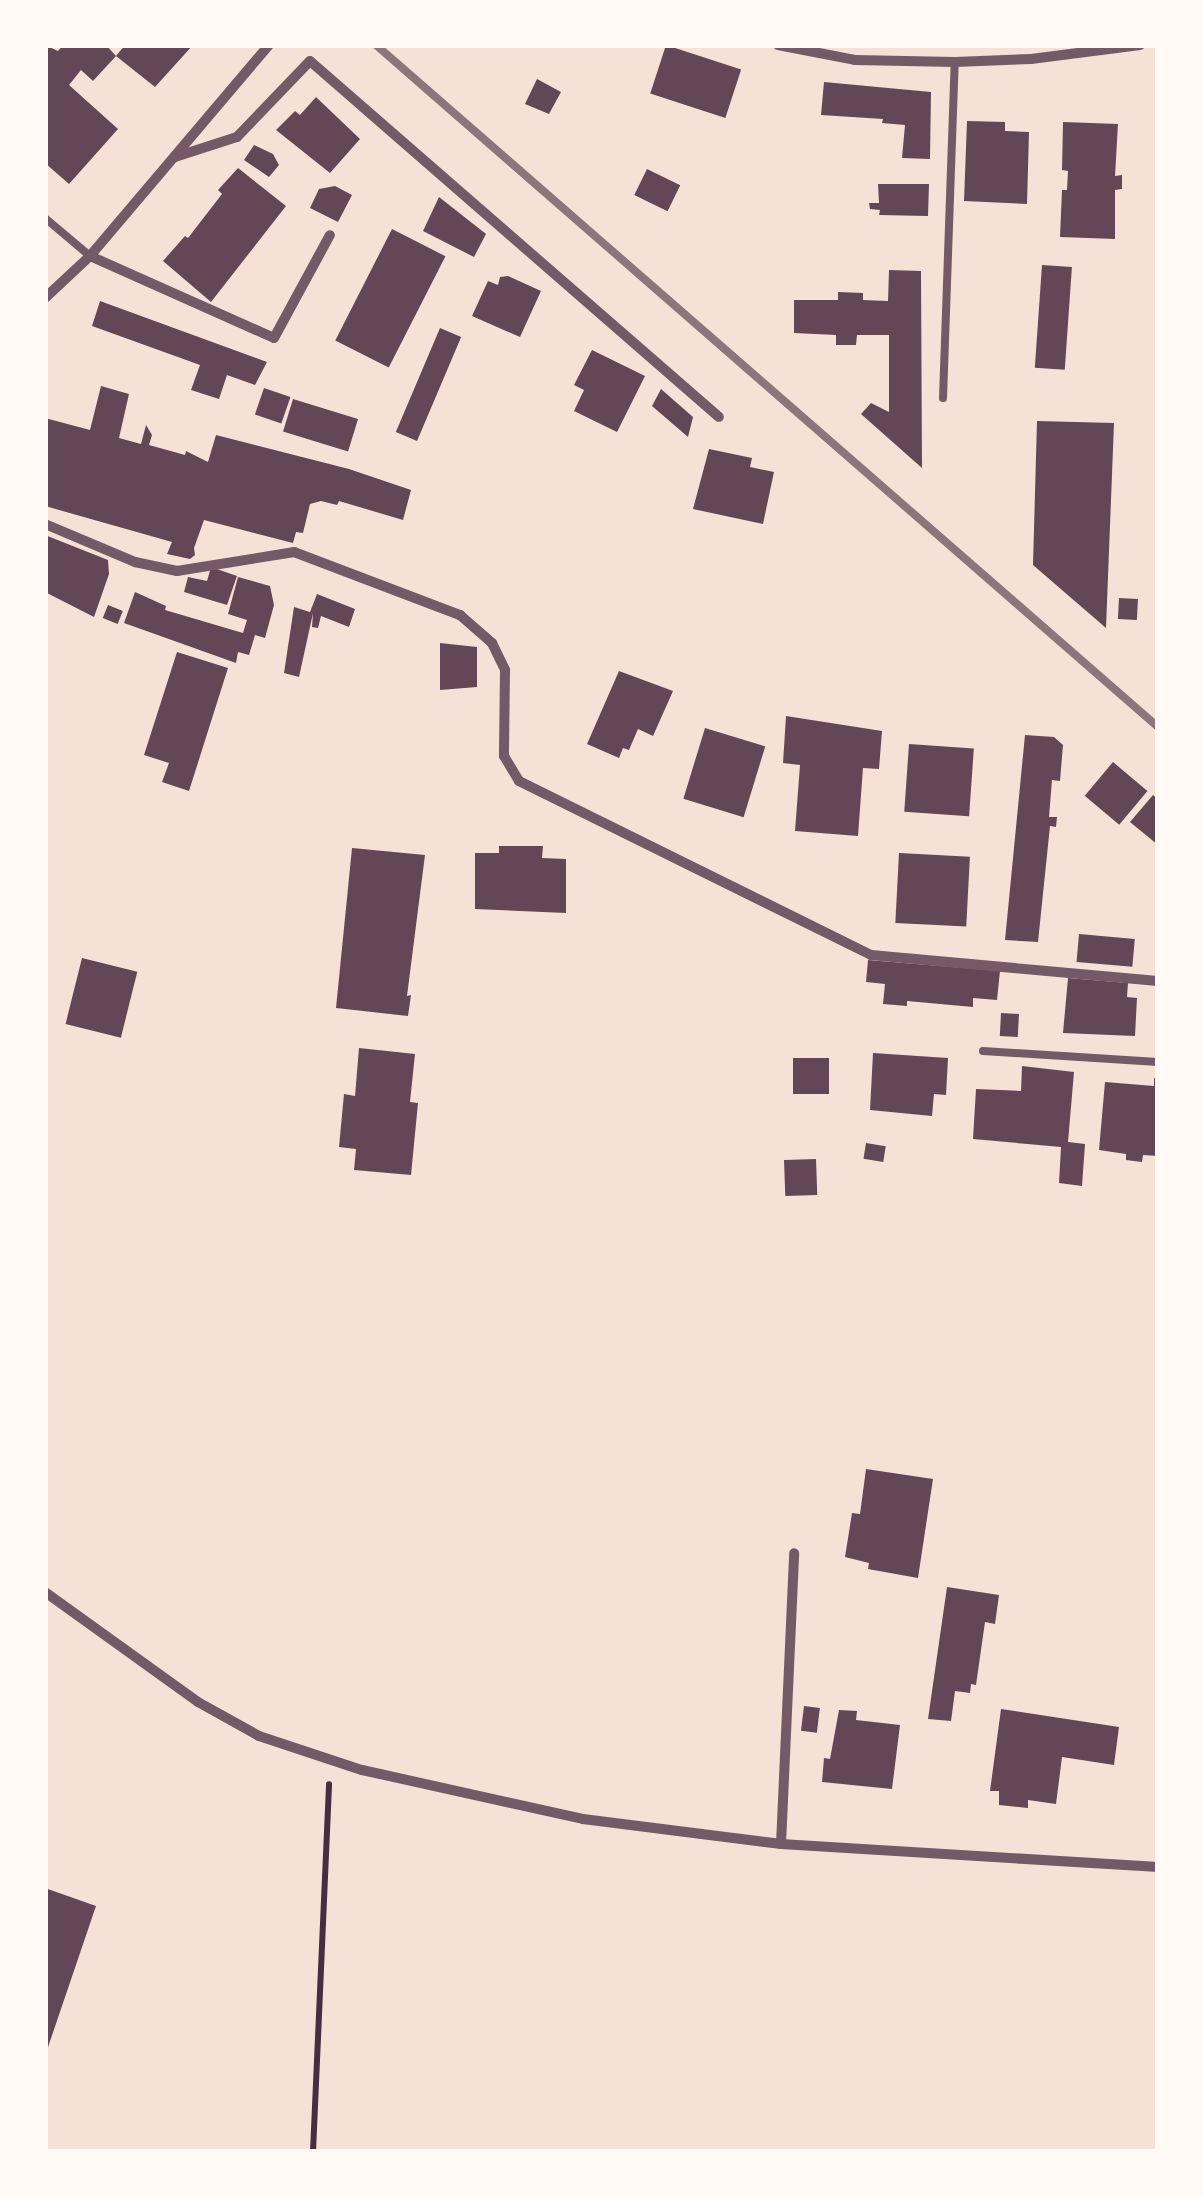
<!DOCTYPE html>
<html>
<head>
<meta charset="utf-8">
<style>
  body { margin:0 }
  #map { position:relative; width:1203px; height:2197px; overflow:hidden; background:#f7e1d7; font-family:Bitter,serif }
  div>[style] { position:absolute }
  .building>* { inset:0; background:#644757; transform-origin:0 0 }
  .path>* { height:6px; margin:-3px; padding:0 3px; transform-origin:3px; border-radius:3px; background:#4a2c40 }
  .service>* { height:8px; margin:-4px; padding:0 4px; transform-origin:4px; border-radius:4px; background:#755966 }
  .minor>* { height:10px; margin:-5px; padding:0 5px; transform-origin:5px; border-radius:5px; background:#755966 }
  .rail>* { height:8px; margin:-4px; padding:0 4px; transform-origin:4px; border-radius:4px; background:#8f747c }
  span { translate:-50% -50%; white-space:nowrap; text-align:center; line-height:1.15; -webkit-text-stroke:8px #fffaf5; paint-order:stroke }
  .frame { position:absolute; inset:0; border:48px solid #fffaf5; pointer-events:none }
</style>
</head>
<body>
<div id="map">
  <div class="building">
    <div style="clip-path:polygon(45px 45px,58px 51px,63px 45px,106px 45px,116px 56px,93px 81px,81px 70px,69px 85px,118px 129px,69px 184px,45px 163px)"></div>
    <div style="clip-path:polygon(125px 45px,193px 45px,155px 87px,116px 56px)"></div>
    <div style="left:666px;top:45px;width:79px;height:51px;rotate:18deg"></div>
    <div style="clip-path:polygon(537px 79px,561px 92px,549px 114px,525px 104px)"></div>
    <div style="clip-path:polygon(824px 82px,931px 92px,930px 159px,902px 158px,905px 125px,882px 123px,883px 119px,821px 115px)"></div>
    <div style="clip-path:polygon(316px 97px,360px 139px,330px 173px,276px 130px,295px 111px,300px 115px)"></div>
    <div style="clip-path:polygon(967px 121px,1005px 122px,1005px 131px,1029px 132px,1027px 204px,964px 201px)"></div>
    <div style="clip-path:polygon(1063px 122px,1118px 124px,1115px 176px,1122px 175px,1122px 189px,1115px 190px,1115px 239px,1060px 237px,1062px 190px,1067px 190px,1068px 171px,1062px 170px)"></div>
    <div style="clip-path:polygon(254px 145px,273px 154px,279px 165px,269px 177px,244px 160px)"></div>
    <div style="clip-path:polygon(238px 168px,286px 206px,211px 302px,163px 261px,185px 236px,188px 238px,222px 194px,218px 190px)"></div>
    <div style="left:647px;top:169px;width:37px;height:29px;rotate:26deg"></div>
    <div style="clip-path:polygon(878px 184px,929px 184px,928px 216px,879px 215px,880px 210px,870px 209px,869px 203px,879px 203px)"></div>
    <div style="clip-path:polygon(335px 186px,352px 195px,338px 222px,310px 208px,319px 189px)"></div>
    <div style="clip-path:polygon(439px 197px,486px 234px,474px 257px,423px 231px)"></div>
    <div style="left:392px;top:229px;width:60px;height:125px;rotate:27deg"></div>
    <div style="left:1042px;top:265px;width:30px;height:103px;rotate:4deg"></div>
    <div style="clip-path:polygon(889px 270px,921px 271px,922px 468px,861px 414px,871px 403px,889px 412px,889px 335px,857px 335px,856px 345px,836px 345px,836px 335px,794px 333px,794px 300px,838px 300px,838px 292px,863px 293px,863px 300px,888px 301px)"></div>
    <div style="clip-path:polygon(508px 276px,541px 291px,520px 337px,472px 316px,488px 281px,498px 285px,500px 277px)"></div>
    <div style="clip-path:polygon(100px 301px,267px 362px,255px 385px,227px 375px,219px 399px,191px 390px,200px 365px,92px 326px)"></div>
    <div style="left:440px;top:328px;width:23px;height:113px;rotate:23deg"></div>
    <div style="clip-path:polygon(592px 350px,645px 376px,617px 432px,574px 411px,584px 390px,574px 385px)"></div>
    <div style="clip-path:polygon(101px 386px,129px 394px,119px 438px,141px 444px,146px 425px,152px 435px,149px 445px,185px 455px,186px 451px,208px 462px,216px 435px,349px 469px,411px 490px,403px 520px,339px 501px,337px 505px,321px 501px,310px 504px,303px 533px,296px 532px,293px 543px,204px 520px,194px 548px,195px 555px,190px 559px,167px 554px,172px 542px,45px 506px,45px 418px,90px 430px)"></div>
    <div style="left:264px;top:388px;width:28px;height:28px;rotate:19deg"></div>
    <div style="clip-path:polygon(661px 389px,693px 417px,688px 437px,652px 406px)"></div>
    <div style="left:293px;top:399px;width:68px;height:34px;rotate:17deg"></div>
    <div style="clip-path:polygon(1037px 421px,1114px 423px,1106px 628px,1033px 565px)"></div>
    <div style="clip-path:polygon(709px 449px,752px 458px,750px 467px,774px 472px,763px 524px,693px 509px)"></div>
    <div style="clip-path:polygon(45px 535px,108px 560px,109px 574px,94px 617px,45px 592px)"></div>
    <div style="clip-path:polygon(211px 567px,237px 576px,227px 605px,184px 592px,188px 577px,207px 581px)"></div>
    <div style="clip-path:polygon(238px 577px,270px 586px,274px 605px,265px 638px,255px 635px,249px 655px,238px 652px,236px 663px,124px 623px,135px 592px,166px 606px,165px 610px,243px 633px,247px 620px,228px 614px)"></div>
    <div style="clip-path:polygon(317px 594px,355px 609px,349px 627px,321px 616px,318px 628px,312px 627px,313px 613px,299px 677px,284px 673px,294px 607px,310px 612px)"></div>
    <div style="left:1119px;top:598px;width:19px;height:21px;rotate:3deg"></div>
    <div style="left:108px;top:605px;width:16px;height:14px;rotate:22deg"></div>
    <div style="clip-path:polygon(440px 643px,477px 647px,477px 687px,440px 690px)"></div>
    <div style="clip-path:polygon(177px 652px,228px 668px,189px 791px,162px 782px,169px 763px,144px 755px)"></div>
    <div style="clip-path:polygon(619px 671px,673px 691px,653px 736px,638px 729px,629px 750px,623px 748px,619px 758px,587px 744px)"></div>
    <div style="clip-path:polygon(786px 716px,882px 731px,879px 769px,863px 768px,858px 836px,795px 831px,800px 765px,783px 763px)"></div>
    <div style="left:705px;top:728px;width:63px;height:74px;rotate:17deg"></div>
    <div style="clip-path:polygon(1025px 735px,1054px 737px,1063px 745px,1060px 781px,1052px 780px,1049px 817px,1057px 817px,1056px 827px,1050px 826px,1038px 942px,1005px 940px)"></div>
    <div style="left:909px;top:744px;width:65px;height:68px;rotate:4deg"></div>
    <div style="left:1113px;top:762px;width:45px;height:44px;rotate:40deg"></div>
    <div style="clip-path:polygon(1153px 795px,1158px 799px,1158px 845px,1130px 822px)"></div>
    <div style="clip-path:polygon(499px 846px,543px 846px,542px 858px,566px 859px,566px 913px,475px 909px,475px 853px,499px 853px)"></div>
    <div style="clip-path:polygon(352px 848px,425px 855px,407px 996px,411px 995px,408px 1016px,336px 1008px)"></div>
    <div style="left:899px;top:853px;width:71px;height:70px;rotate:3deg"></div>
    <div style="left:1079px;top:934px;width:56px;height:28px;rotate:5deg"></div>
    <div style="left:82px;top:958px;width:57px;height:68px;rotate:14deg"></div>
    <div style="clip-path:polygon(868px 960px,1000px 971px,997px 1000px,973px 998px,973px 1007px,907px 1001px,907px 1006px,883px 1004px,885px 984px,866px 982px)"></div>
    <div style="clip-path:polygon(1068px 978px,1128px 983px,1127px 997px,1137px 998px,1135px 1036px,1063px 1033px)"></div>
    <div style="left:1001px;top:1013px;width:18px;height:23px;rotate:3deg"></div>
    <div style="clip-path:polygon(359px 1048px,415px 1054px,410px 1102px,418px 1103px,411px 1175px,354px 1170px,356px 1149px,339px 1147px,344px 1094px,355px 1096px)"></div>
    <div style="clip-path:polygon(873px 1053px,948px 1058px,946px 1095px,934px 1094px,932px 1116px,870px 1110px)"></div>
    <div style="left:793px;top:1058px;width:36px;height:36px"></div>
    <div style="clip-path:polygon(1022px 1066px,1074px 1072px,1068px 1142px,1085px 1144px,1082px 1186px,1059px 1183px,1061px 1147px,973px 1139px,976px 1089px,1021px 1091px)"></div>
    <div style="clip-path:polygon(1154px 1078px,1158px 1079px,1158px 1156px,1143px 1155px,1142px 1162px,1126px 1160px,1126px 1154px,1099px 1150px,1105px 1082px,1154px 1086px)"></div>
    <div style="left:866px;top:1143px;width:20px;height:16px;rotate:9deg"></div>
    <div style="left:816px;top:1159px;width:36px;height:32px;rotate:88deg"></div>
    <div style="clip-path:polygon(866px 1469px,933px 1479px,918px 1578px,868px 1569px,869px 1563px,845px 1557px,852px 1513px,860px 1514px)"></div>
    <div style="clip-path:polygon(947px 1587px,999px 1595px,995px 1624px,985px 1622px,976px 1685px,971px 1684px,970px 1693px,955px 1691px,951px 1721px,928px 1719px)"></div>
    <div style="left:804px;top:1706px;width:16px;height:25px;rotate:7deg"></div>
    <div style="clip-path:polygon(1001px 1709px,1119px 1727px,1114px 1765px,1062px 1757px,1056px 1804px,1028px 1800px,1028px 1808px,999px 1805px,999px 1791px,990px 1791px)"></div>
    <div style="clip-path:polygon(839px 1710px,857px 1711px,856px 1720px,900px 1725px,892px 1789px,822px 1782px,824px 1758px,830px 1759px)"></div>
    <div style="clip-path:polygon(45px 1888px,96px 1906px,46px 2053px,45px 2053px)"></div>
  </div>
  <div class="path">
    <div style="left:313px;top:2152px;width:368px;rotate:-87.5deg"></div>
  </div>
  <div class="service">
    <div style="left:45px;top:218px;width:59px;rotate:40.2deg"></div>
    <div style="left:943px;top:398px;width:336px;rotate:-88deg"></div>
    <div style="left:983px;top:1051px;width:175px;rotate:3.6deg"></div>
  </div>
  <div class="minor">
    <div style="left:778px;top:45px;width:78px;rotate:11deg"></div>
    <div style="left:855px;top:60px;width:100px;rotate:1.1deg"></div>
    <div style="left:955px;top:62px;width:76px;rotate:-2.3deg"></div>
    <div style="left:1031px;top:59px;width:110px;rotate:-7.3deg"></div>
    <div style="left:175px;top:157px;width:65px;rotate:-17.9deg"></div>
    <div style="left:237px;top:137px;width:105px;rotate:-46.2deg"></div>
    <div style="left:310px;top:61px;width:542px;rotate:41.04deg"></div>
    <div style="left:90px;top:256px;width:201px;rotate:24deg"></div>
    <div style="left:274px;top:338px;width:117px;rotate:-61.5deg"></div>
    <div style="left:45px;top:298px;width:62px;rotate:-43deg"></div>
    <div style="left:90px;top:256px;width:277px;rotate:-49.7deg"></div>
    <div style="left:45px;top:524px;width:98px;rotate:22.9deg"></div>
    <div style="left:135px;top:562px;width:43px;rotate:12.1deg"></div>
    <div style="left:177px;top:571px;width:119px;rotate:-9.2deg"></div>
    <div style="left:294px;top:552px;width:178px;rotate:20.8deg"></div>
    <div style="left:460px;top:615px;width:43px;rotate:41.2deg"></div>
    <div style="left:492px;top:643px;width:30px;rotate:64deg"></div>
    <div style="left:505px;top:670px;width:86px;rotate:90.7deg"></div>
    <div style="left:504px;top:756px;width:29px;rotate:59deg"></div>
    <div style="left:519px;top:781px;width:393px;rotate:26.3deg"></div>
    <div style="left:871px;top:955px;width:288px;rotate:5.2deg"></div>
    <div style="left:45px;top:1592px;width:188px;rotate:35.7deg"></div>
    <div style="left:198px;top:1702px;width:70px;rotate:29.1deg"></div>
    <div style="left:259px;top:1736px;width:108px;rotate:18.3deg"></div>
    <div style="left:362px;top:1770px;width:226px;rotate:12.5deg"></div>
    <div style="left:583px;top:1819px;width:200px;rotate:7.2deg"></div>
    <div style="left:781px;top:1844px;width:378px;rotate:3.5deg"></div>
    <div style="left:781px;top:1844px;width:291px;rotate:-87.4deg"></div>
  </div>
  <div class="rail">
    <div style="left:376px;top:45px;width:1038px;rotate:41.09deg"></div>
  </div>
  <div class="frame"></div>
</div>
</body>
</html>
